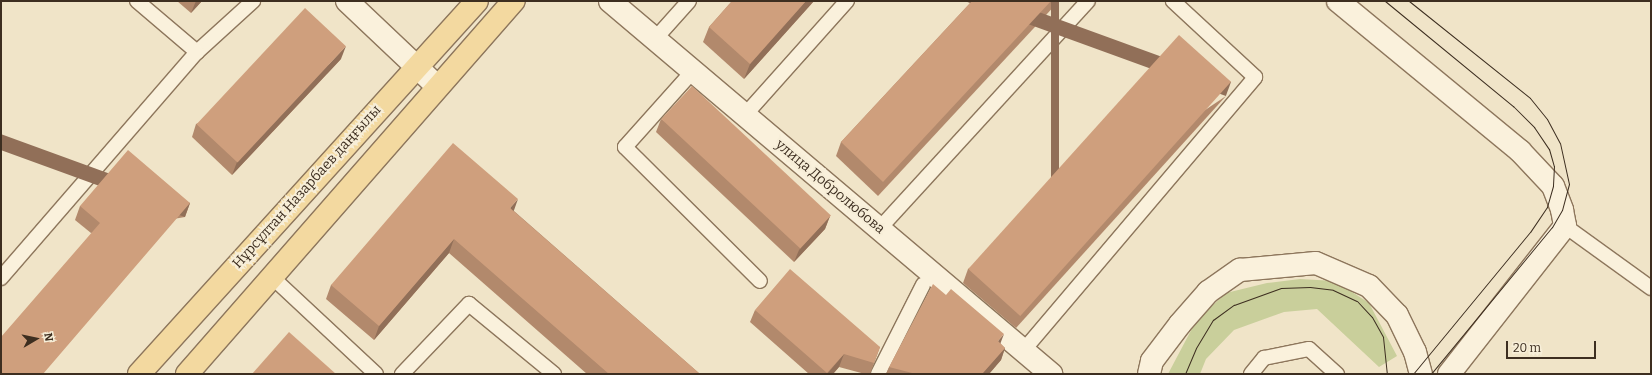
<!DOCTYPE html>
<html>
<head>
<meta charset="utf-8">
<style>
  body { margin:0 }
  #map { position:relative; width:1652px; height:375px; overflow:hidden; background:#f0e4c8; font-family:Bitter,serif }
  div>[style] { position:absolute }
  .green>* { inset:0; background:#c9cf9b }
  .roads { filter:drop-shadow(1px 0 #8d765c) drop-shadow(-1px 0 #8d765c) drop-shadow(0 1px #8d765c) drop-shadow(0 -1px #8d765c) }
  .lane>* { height:14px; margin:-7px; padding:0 7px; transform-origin:7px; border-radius:7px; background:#faf1dc }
  .street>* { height:22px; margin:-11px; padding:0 11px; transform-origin:11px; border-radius:11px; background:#faf1dc }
  .primary>* { height:22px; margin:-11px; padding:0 11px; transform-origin:11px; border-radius:11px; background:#f3d9a0 }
  .tram>* { height:1px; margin:-0.5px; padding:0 0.5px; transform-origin:0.5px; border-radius:0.5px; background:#3d2e20 }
  .wall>* { inset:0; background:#b2896c }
  .shaded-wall>* { inset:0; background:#916f58; transform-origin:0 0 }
  .building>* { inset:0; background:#cf9f7d; transform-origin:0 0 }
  span { translate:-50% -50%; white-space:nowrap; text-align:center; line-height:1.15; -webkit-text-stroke:4px #f7eed8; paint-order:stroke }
  .street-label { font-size:14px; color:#3d2e20 }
  .frame { position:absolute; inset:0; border:2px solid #3d2e20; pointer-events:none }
  .north { position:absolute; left:16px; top:319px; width:40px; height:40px; -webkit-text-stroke:3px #f7eed8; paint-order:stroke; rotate:81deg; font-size:11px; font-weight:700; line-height:16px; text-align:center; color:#3d2e20 }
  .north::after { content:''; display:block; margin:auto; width:14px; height:18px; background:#3d2e20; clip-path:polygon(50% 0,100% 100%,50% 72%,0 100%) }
  .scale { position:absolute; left:1506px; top:341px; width:90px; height:18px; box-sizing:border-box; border:2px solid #3d2e20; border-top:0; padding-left:5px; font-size:12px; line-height:14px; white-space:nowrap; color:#3d2e20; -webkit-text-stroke:3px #f7eed8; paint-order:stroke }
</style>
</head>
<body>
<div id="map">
  <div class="green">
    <div style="clip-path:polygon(1300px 279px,1335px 281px,1369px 303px,1397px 356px,1379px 367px,1317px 309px,1284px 312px,1234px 330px,1206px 359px,1200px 374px,1168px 374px,1196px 321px,1226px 293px,1267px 283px)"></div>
  </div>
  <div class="roads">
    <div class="lane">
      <div style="left:137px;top:1px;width:79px;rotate:40.4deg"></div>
      <div style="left:197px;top:52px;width:76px;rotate:-42.3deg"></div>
      <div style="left:655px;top:39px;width:51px;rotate:-48.2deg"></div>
      <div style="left:693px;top:71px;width:102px;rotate:131.8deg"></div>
      <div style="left:625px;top:147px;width:190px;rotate:44.8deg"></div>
      <div style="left:745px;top:115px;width:153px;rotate:-48.2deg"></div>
      <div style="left:1565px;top:226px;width:106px;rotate:35.8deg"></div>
      <div style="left:879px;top:229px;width:309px;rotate:-47.5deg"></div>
      <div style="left:272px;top:277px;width:142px;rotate:43deg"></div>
      <div style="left:1px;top:278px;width:299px;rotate:-49.1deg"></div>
      <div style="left:1023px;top:351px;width:359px;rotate:-49.7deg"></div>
      <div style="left:1255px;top:77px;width:112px;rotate:-137.2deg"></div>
      <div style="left:402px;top:374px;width:97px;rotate:-46.3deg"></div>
      <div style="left:469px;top:304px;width:110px;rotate:39.5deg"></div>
      <div style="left:878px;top:374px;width:100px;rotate:-63.2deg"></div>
      <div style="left:1251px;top:374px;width:21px;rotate:-51deg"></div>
      <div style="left:1264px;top:358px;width:46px;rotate:-11.3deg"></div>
      <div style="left:1309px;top:349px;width:38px;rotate:42deg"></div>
    </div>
    <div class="street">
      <div style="left:347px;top:1px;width:124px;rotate:43.4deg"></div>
      <div style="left:610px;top:1px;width:578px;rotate:40.22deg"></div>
      <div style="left:1338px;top:1px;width:236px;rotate:39.5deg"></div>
      <div style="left:1520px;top:151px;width:48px;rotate:46.7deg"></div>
      <div style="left:1553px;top:186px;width:26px;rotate:69deg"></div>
      <div style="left:1562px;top:210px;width:16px;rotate:79deg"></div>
      <div style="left:1565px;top:226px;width:188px;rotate:128.1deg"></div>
      <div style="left:1149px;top:374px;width:13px;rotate:-77deg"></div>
      <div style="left:1152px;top:361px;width:46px;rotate:-52.9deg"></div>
      <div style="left:1180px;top:324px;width:43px;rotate:-48.8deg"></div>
      <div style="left:1208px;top:292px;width:39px;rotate:-35deg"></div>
      <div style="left:1240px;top:270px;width:76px;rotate:-5.3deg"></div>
      <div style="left:1316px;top:263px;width:58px;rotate:23.5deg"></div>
      <div style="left:1369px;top:286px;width:40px;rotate:46deg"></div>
      <div style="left:1397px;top:315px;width:41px;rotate:64.1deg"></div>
      <div style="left:1415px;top:352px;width:23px;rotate:75deg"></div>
    </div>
    <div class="primary">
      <div style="left:139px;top:374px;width:503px;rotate:-47.82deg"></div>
      <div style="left:187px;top:374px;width:496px;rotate:-48.8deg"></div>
    </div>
  </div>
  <div class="tram">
    <div style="left:1385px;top:1px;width:166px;rotate:39.4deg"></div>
    <div style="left:1513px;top:106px;width:30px;rotate:45deg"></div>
    <div style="left:1534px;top:127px;width:27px;rotate:56deg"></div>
    <div style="left:1549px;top:149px;width:18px;rotate:74deg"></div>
    <div style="left:1554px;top:166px;width:20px;rotate:93deg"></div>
    <div style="left:1553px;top:186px;width:22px;rotate:106deg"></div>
    <div style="left:1547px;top:207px;width:30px;rotate:124deg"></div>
    <div style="left:1530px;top:232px;width:184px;rotate:129.5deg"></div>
    <div style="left:1409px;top:1px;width:155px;rotate:38.7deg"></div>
    <div style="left:1530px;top:98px;width:27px;rotate:51deg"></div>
    <div style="left:1547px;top:119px;width:27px;rotate:62deg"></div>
    <div style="left:1560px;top:143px;width:42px;rotate:77.6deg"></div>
    <div style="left:1569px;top:184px;width:27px;rotate:105deg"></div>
    <div style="left:1562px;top:210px;width:20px;rotate:120deg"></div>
    <div style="left:1552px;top:227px;width:190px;rotate:129.5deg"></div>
    <div style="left:1185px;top:374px;width:28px;rotate:-67deg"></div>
    <div style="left:1196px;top:348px;width:33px;rotate:-59deg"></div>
    <div style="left:1213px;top:320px;width:26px;rotate:-36deg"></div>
    <div style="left:1234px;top:305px;width:50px;rotate:-19.9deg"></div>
    <div style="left:1281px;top:288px;width:29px;rotate:-2deg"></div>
    <div style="left:1310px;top:287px;width:23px;rotate:7deg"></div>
    <div style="left:1333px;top:290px;width:26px;rotate:25deg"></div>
    <div style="left:1357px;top:301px;width:22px;rotate:47deg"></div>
    <div style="left:1372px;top:317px;width:23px;rotate:61deg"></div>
    <div style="left:1383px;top:337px;width:37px;rotate:84deg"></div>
  </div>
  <div class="wall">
    <div style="clip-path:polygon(177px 1px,202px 1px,191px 13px)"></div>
    <div style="clip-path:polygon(732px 1px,814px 1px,744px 79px,703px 42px,709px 27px)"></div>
    <div style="clip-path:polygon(972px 1px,1059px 1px,878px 196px,836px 156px,841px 142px)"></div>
    <div style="clip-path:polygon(341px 59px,232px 175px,192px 137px,196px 124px)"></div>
    <div style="clip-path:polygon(1226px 96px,1016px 328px,963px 283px,968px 269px)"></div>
    <div style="clip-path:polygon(661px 119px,830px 216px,825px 229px,794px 262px,656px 132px)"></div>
    <div style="clip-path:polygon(190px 203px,185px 217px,91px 233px,75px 220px,80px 206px)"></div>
    <div style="clip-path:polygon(514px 211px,700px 374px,587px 374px,449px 253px,374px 340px,326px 299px,331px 285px)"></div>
    <div style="clip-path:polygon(755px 310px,880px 347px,870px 374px,865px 374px,839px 367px,833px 374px,809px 374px,750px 322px)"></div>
    <div style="clip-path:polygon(1000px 343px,1005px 348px,1001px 360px,989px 374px,886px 374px,889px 367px)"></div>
  </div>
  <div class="shaded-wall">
    <div style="clip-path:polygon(196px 1px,202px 1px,191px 13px)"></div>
    <div style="clip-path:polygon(806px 1px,814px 1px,744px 79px,750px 64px)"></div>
    <div style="left:1051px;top:1px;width:8px;height:247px"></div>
    <div style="clip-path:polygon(346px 46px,341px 59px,232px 175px,237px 162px)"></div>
    <div style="left:1231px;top:82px;width:15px;height:313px;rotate:110deg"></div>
    <div style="clip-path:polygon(518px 199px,513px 213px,510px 208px)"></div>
    <div style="left:190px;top:203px;width:15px;height:225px;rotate:110deg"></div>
    <div style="clip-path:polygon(830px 216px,825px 229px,794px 262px,799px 250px)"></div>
    <div style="clip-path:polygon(454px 239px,449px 253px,374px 340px,379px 326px)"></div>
    <div style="clip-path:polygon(1004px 334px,999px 347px,998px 341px)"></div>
    <div style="clip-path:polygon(1005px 348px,1001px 360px,989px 374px,982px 374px)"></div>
    <div style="clip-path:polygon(844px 354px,839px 367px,833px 374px,827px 374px)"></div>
  </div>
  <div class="building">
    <div style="clip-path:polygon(732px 1px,806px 1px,750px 64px,709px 27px)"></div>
    <div style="clip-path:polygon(972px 1px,1051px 1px,883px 182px,841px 142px)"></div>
    <div style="left:305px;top:8px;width:56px;height:159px;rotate:43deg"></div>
    <div style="left:1179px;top:35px;width:70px;height:315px;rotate:42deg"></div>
    <div style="left:692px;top:86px;width:190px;height:45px;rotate:43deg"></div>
    <div style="clip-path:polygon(453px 143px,518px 199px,510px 208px,700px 374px,609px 374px,454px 239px,379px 326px,331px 285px)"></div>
    <div style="clip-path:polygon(128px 150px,190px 203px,43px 374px,1px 374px,1px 337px,100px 223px,80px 206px)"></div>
    <div style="clip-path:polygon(790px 269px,880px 347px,874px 363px,844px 354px,827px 373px,755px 310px)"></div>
    <div style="clip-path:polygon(933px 284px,946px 295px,951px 289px,1004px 334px,998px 341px,1005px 348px,982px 374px,916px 374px,889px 367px)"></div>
    <div style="clip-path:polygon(289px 332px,336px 374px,252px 374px)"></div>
  </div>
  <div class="street-label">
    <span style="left:307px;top:187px;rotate:-48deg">Нұрсұлтан Назарбаев даңғылы</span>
    <span style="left:830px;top:187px;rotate:40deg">улица Добролюбова</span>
  </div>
  <div class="frame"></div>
  <div class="north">N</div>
  <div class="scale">20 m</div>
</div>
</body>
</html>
